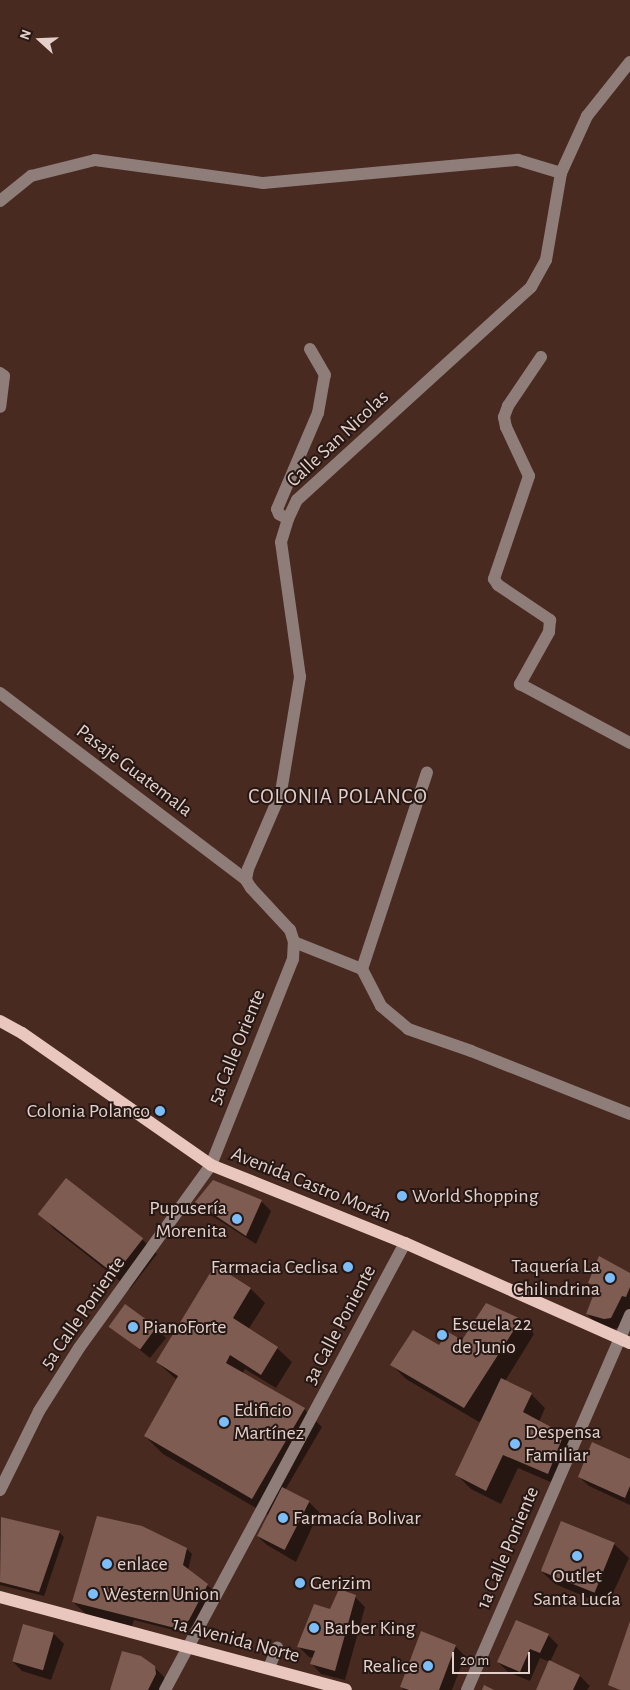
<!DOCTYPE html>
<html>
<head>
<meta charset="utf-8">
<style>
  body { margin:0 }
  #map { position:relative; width:630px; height:1690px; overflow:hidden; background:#482a21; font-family:"Alegreya Sans",sans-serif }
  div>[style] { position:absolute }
  .shadow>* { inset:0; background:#0007 }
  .building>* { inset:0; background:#7e5c52; transform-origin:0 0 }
  .minor>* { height:12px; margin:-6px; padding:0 6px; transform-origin:6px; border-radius:6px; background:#8e7d79 }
  .major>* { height:12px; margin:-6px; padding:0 6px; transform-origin:6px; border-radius:6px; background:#e9c7be }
  .dots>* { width:14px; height:14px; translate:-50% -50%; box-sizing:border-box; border:2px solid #251713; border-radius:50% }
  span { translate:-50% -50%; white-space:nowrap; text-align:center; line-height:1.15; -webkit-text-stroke:4px #251713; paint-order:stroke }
  .street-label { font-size:20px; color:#e4cfca }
  .poi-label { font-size:20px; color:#e4cfca }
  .right { translate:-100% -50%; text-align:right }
  .left { translate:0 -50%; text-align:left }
  .neighbourhood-label { font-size:21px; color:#e4cfca; letter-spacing:1px }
  .north { position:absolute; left:15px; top:15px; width:50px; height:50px; -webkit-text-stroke:4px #251713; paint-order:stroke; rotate:290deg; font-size:14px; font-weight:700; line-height:20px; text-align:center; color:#e4cfca }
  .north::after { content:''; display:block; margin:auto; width:18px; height:22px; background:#e4cfca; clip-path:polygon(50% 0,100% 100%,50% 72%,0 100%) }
  .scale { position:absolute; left:452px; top:1652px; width:78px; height:22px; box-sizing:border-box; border:2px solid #e4cfca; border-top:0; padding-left:6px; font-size:15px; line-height:18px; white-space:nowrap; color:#e4cfca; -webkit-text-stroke:4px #251713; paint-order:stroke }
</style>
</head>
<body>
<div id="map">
  <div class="shadow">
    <div style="clip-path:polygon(66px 1180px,143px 1240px,157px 1254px,130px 1289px,54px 1229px,40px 1214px)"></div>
    <div style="clip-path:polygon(261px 1201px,271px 1211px,256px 1244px,206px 1212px,196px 1202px)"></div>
    <div style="clip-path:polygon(216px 1267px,251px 1289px,265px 1303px,248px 1330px,277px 1348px,292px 1362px,276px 1388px,245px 1369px,242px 1374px,304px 1409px,322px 1427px,285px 1490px,309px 1502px,319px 1512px,296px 1562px,267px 1545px,257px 1536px,268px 1515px,163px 1454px,145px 1436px,177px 1380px,157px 1362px)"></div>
    <div style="clip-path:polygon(630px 1275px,630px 1310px,621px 1327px,614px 1329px,597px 1324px,587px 1314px,597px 1289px,590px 1282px)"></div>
    <div style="clip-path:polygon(520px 1320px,534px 1334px,505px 1381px,531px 1394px,545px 1408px,539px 1422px,563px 1435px,578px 1449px,562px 1487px,518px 1468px,501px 1504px,471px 1489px,457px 1475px,484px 1417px,479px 1422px,406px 1379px,392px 1365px)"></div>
    <div style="clip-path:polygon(110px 1326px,156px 1328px,166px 1338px,150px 1358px)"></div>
    <div style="clip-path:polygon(630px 1460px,630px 1505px,589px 1486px,579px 1477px)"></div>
    <div style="clip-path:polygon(1px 1518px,59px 1532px,64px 1537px,44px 1596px,0 1585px)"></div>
    <div style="clip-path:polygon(614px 1544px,629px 1558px,607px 1606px,555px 1584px,540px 1570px)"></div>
    <div style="clip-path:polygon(187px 1549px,192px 1554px,188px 1570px,212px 1589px,193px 1625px,188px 1630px,177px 1631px,134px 1620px,132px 1626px,88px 1616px,73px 1602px)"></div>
    <div style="clip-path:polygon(355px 1597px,365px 1607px,345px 1680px,321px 1674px,312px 1664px,314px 1658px,309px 1657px,299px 1647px,331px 1610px)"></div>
    <div style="clip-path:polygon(54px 1634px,64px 1644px,51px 1680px,22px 1671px,12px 1661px)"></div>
    <div style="clip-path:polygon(548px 1635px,558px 1645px,550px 1662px,580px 1676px,590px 1686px,587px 1690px,537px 1690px,550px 1662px,540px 1658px,530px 1681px,508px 1672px,498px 1662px)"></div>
    <div style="clip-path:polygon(455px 1646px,465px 1656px,452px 1690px,405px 1690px,401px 1687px)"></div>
    <div style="clip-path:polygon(154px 1667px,164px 1677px,165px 1685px,163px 1690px,112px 1690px)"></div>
  </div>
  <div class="building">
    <div style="left:66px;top:1178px;width:98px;height:46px;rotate:38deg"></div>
    <div style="clip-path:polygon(213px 1180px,262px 1200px,246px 1236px,195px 1202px)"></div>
    <div style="clip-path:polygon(599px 1256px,630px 1273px,630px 1287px,626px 1297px,622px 1296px,611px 1318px,604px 1319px,586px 1314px,597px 1286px,588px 1283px)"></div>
    <div style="clip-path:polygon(215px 1265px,251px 1288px,233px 1318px,278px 1347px,261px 1375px,230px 1355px,226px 1363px,305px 1408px,252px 1499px,144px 1436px,178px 1376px,156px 1362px)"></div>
    <div style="clip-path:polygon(486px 1303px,521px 1319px,464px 1408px,390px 1365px,413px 1330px,439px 1345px,448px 1332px,462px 1340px)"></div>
    <div style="left:125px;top:1304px;width:39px;height:28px;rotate:36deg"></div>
    <div style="clip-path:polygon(501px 1378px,532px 1393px,523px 1412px,564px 1434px,548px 1474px,503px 1455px,486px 1491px,455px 1475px)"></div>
    <div style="clip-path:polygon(592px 1442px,630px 1459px,630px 1486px,625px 1498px,578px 1477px)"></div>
    <div style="left:282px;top:1487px;width:31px;height:55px;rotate:27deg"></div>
    <div style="clip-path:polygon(97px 1516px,142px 1526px,187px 1548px,183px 1565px,208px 1584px,189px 1620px,183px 1626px,171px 1627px,72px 1602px)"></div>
    <div style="clip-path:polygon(1px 1517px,60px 1531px,39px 1592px,0 1582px)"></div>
    <div style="left:561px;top:1521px;width:58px;height:54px;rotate:22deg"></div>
    <div style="clip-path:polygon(339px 1589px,356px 1595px,335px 1671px,310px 1664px,315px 1651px,297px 1647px,314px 1604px,330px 1609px)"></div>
    <div style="clip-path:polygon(516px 1620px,549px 1634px,540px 1653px,530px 1649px,520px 1672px,497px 1662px)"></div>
    <div style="clip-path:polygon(630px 1621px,630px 1690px,620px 1690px,608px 1685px)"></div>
    <div style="left:23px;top:1624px;width:32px;height:39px;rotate:16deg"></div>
    <div style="clip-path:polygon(421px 1631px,456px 1645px,439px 1690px,409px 1690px,400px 1687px)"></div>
    <div style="clip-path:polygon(122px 1651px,141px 1656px,155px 1666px,156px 1674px,148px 1690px,110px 1690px)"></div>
    <div style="clip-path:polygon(549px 1660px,580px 1675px,573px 1690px,536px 1690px)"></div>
    <div style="clip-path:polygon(484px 1685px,494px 1690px,482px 1690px)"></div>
  </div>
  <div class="minor">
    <div style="left:0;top:201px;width:40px;rotate:-39deg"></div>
    <div style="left:31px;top:176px;width:66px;rotate:-14deg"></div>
    <div style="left:95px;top:160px;width:170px;rotate:7.8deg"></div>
    <div style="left:263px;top:183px;width:256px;rotate:-5.2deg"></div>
    <div style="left:518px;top:160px;width:45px;rotate:16.8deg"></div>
    <div style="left:541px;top:357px;width:59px;rotate:124deg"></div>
    <div style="left:508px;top:406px;width:12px;rotate:110deg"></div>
    <div style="left:504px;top:417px;width:10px;rotate:79deg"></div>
    <div style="left:506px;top:427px;width:54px;rotate:64.9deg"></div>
    <div style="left:529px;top:476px;width:109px;rotate:108.8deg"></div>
    <div style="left:494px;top:579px;width:7px;rotate:56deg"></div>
    <div style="left:498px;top:585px;width:63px;rotate:33.9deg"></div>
    <div style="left:550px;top:620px;width:12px;rotate:95deg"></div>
    <div style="left:549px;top:632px;width:60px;rotate:119.1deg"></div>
    <div style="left:520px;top:684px;width:125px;rotate:28.2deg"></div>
    <div style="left:0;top:373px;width:5px;rotate:37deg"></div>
    <div style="left:4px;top:376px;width:31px;rotate:97deg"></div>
    <div style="left:288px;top:519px;width:10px;rotate:-151deg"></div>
    <div style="left:279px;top:514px;width:5px;rotate:-112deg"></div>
    <div style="left:277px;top:509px;width:104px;rotate:-66.9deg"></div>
    <div style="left:318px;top:413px;width:39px;rotate:-80deg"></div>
    <div style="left:325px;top:375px;width:30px;rotate:-120deg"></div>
    <div style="left:0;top:693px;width:309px;rotate:37.2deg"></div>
    <div style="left:294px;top:942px;width:73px;rotate:21.7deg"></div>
    <div style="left:362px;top:969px;width:42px;rotate:62.8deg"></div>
    <div style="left:381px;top:1006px;width:35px;rotate:40deg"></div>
    <div style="left:408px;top:1029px;width:67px;rotate:19.2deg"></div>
    <div style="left:471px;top:1051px;width:171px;rotate:21.6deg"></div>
    <div style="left:362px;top:969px;width:207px;rotate:-71.7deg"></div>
    <div style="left:0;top:1490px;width:88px;rotate:-63.7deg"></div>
    <div style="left:39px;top:1411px;width:75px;rotate:-57.6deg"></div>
    <div style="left:79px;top:1348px;width:226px;rotate:-54.2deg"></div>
    <div style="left:211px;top:1165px;width:222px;rotate:-68.3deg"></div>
    <div style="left:293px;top:959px;width:17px;rotate:-87deg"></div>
    <div style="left:294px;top:942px;width:13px;rotate:-108deg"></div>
    <div style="left:290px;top:930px;width:57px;rotate:-132.9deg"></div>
    <div style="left:251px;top:888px;width:9px;rotate:-122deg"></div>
    <div style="left:246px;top:880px;width:11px;rotate:-80deg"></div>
    <div style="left:248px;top:869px;width:84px;rotate:-66.8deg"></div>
    <div style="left:281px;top:792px;width:117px;rotate:-80.6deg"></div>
    <div style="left:300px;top:677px;width:136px;rotate:-98deg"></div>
    <div style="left:281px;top:542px;width:24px;rotate:-73deg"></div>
    <div style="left:288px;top:519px;width:21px;rotate:-65deg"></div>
    <div style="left:297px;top:500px;width:316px;rotate:-42.3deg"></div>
    <div style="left:531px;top:287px;width:31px;rotate:-61deg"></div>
    <div style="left:546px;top:260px;width:88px;rotate:-80.2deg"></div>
    <div style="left:561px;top:173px;width:63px;rotate:-65.5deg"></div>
    <div style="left:587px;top:116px;width:69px;rotate:-51.5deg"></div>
    <div style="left:269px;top:1668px;width:22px;rotate:-68deg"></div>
    <div style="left:165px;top:1690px;width:507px;rotate:-61.77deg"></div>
    <div style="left:467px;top:1690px;width:409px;rotate:-66.5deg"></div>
  </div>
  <div class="major">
    <div style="left:0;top:1021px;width:25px;rotate:29deg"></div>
    <div style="left:22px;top:1033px;width:231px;rotate:34.9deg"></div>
    <div style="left:211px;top:1165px;width:209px;rotate:21.9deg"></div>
    <div style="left:405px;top:1243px;width:246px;rotate:24deg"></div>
    <div style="left:0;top:1597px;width:358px;rotate:15deg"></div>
  </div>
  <div class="dots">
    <div style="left:160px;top:1111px;background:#7cbef9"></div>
    <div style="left:402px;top:1196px;background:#7cbef9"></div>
    <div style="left:237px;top:1219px;background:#7cbef9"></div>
    <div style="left:348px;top:1267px;background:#7cbef9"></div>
    <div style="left:610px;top:1278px;background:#7cbef9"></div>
    <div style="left:133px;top:1327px;background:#7cbef9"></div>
    <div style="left:442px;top:1335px;background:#7cbef9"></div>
    <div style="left:224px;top:1422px;background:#7cbef9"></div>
    <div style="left:515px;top:1444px;background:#7cbef9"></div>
    <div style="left:283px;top:1518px;background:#7cbef9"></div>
    <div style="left:577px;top:1556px;background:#7cbef9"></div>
    <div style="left:107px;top:1564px;background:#7cbef9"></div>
    <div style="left:300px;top:1583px;background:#7cbef9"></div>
    <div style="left:93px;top:1594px;background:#7cbef9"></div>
    <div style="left:314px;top:1628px;background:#7cbef9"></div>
    <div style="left:428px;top:1666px;background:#7cbef9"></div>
  </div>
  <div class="street-label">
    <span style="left:338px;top:439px;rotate:-43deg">Calle San Nicolas</span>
    <span style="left:134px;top:771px;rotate:37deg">Pasaje Guatemala</span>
    <span style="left:237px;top:1047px;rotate:-68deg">5a Calle Oriente</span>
    <span style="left:311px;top:1185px;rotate:22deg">Avenida Castro Morán</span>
    <span style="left:83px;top:1313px;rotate:-55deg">5a Calle Poniente</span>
    <span style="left:340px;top:1325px;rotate:-62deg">3a Calle Poniente</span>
    <span style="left:508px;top:1548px;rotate:-67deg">1a Calle Poniente</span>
    <span style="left:236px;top:1640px;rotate:15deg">1a Avenida Norte</span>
  </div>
  <div class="poi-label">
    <span class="right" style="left:150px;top:1111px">Colonia Polanco</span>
    <span class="left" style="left:412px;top:1196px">World Shopping</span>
    <span class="right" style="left:227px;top:1220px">Pupusería<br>Morenita</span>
    <span class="right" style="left:600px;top:1278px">Taquería La<br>Chilindrina</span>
    <span class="right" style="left:338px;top:1267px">Farmacia Ceclisa</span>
    <span class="left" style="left:452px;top:1336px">Escuela 22<br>de Junio</span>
    <span class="left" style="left:143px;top:1327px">PianoForte</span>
    <span class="left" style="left:234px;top:1422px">Edificio<br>Martínez</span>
    <span class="left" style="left:525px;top:1444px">Despensa<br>Familiar</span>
    <span class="left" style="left:293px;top:1518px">Farmacía Bolivar</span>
    <span class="left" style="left:117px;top:1564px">enlace</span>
    <span style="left:577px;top:1588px">Outlet<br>Santa Lucía</span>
    <span class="left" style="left:310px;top:1583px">Gerizim</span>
    <span class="left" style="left:103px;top:1594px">Western Union</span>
    <span class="left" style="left:324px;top:1628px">Barber King</span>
    <span class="right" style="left:418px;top:1666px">Realice</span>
  </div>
  <div class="neighbourhood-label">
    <span style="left:338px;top:797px">COLONIA POLANCO</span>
  </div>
  <div class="north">N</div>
  <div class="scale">20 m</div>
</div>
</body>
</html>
